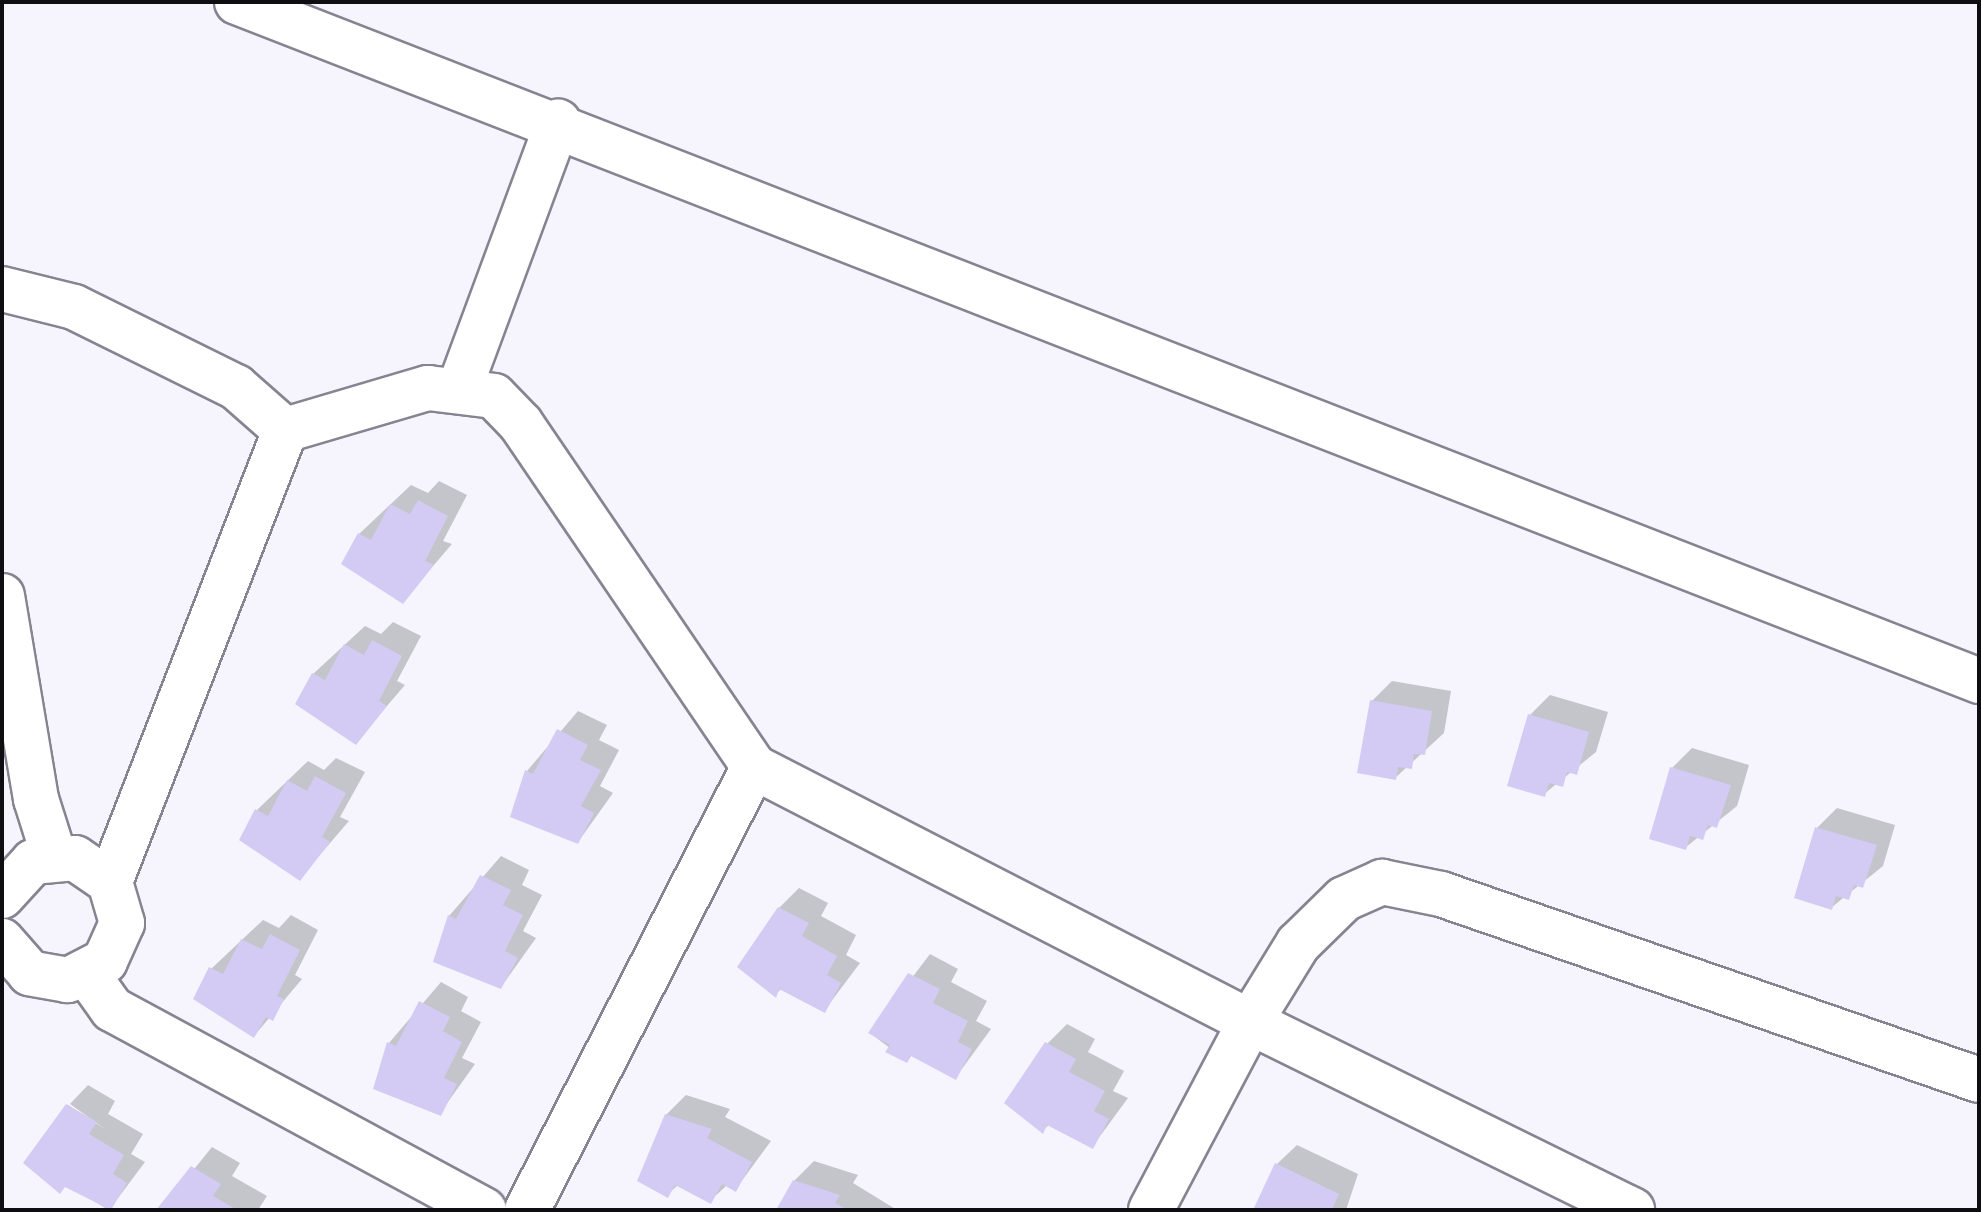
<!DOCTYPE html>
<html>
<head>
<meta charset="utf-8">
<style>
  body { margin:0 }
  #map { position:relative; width:1981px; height:1212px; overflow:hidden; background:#f6f5fe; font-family:Barlow,sans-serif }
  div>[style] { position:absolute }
  .shadow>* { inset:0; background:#0003 }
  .building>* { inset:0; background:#d3cbf3 }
  .roads { filter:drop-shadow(2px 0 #878492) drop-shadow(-2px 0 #878492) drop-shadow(0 2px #878492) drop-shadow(0 -2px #878492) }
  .minor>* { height:44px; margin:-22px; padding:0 22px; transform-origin:22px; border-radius:22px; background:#fff }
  span { translate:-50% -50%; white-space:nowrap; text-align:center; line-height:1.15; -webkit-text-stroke:7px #fff; paint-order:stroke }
  .frame { position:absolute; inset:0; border:4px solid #0e0d12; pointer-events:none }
</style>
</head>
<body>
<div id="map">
  <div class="shadow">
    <div style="clip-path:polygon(439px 481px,467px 495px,443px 541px,452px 544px,403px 601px,359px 534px,411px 485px,428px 493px)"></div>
    <div style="clip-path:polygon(393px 622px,421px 636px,397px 681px,405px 685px,356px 742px,313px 674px,365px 626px,381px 634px)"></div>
    <div style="clip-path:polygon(1392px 681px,1451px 691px,1444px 733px,1395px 778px,1372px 701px)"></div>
    <div style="clip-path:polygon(1550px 695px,1608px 712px,1596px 752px,1544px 794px,1530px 715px)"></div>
    <div style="clip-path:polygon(578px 711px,607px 725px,599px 740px,619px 750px,600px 786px,613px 793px,578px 842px,527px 771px)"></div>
    <div style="clip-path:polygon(1692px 748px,1749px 765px,1737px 806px,1686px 847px,1672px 768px)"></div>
    <div style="clip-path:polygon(336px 758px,365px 772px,340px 817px,349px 821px,300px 878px,257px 810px,308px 761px,324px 770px)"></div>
    <div style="clip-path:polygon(1837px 808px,1895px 825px,1883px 866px,1832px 907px,1817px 828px)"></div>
    <div style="clip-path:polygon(501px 856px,529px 870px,522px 885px,542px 895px,523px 931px,536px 938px,501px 987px,449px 916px)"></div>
    <div style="clip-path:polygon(799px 888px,828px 903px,821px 916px,856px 935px,846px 955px,860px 963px,824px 1011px,782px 988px,775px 995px,779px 908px)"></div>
    <div style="clip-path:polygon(291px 915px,318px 930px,295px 975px,302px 979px,254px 1036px,211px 969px,263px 920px,279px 928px)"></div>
    <div style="clip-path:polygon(930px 954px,958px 969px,951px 982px,987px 1001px,976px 1021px,991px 1029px,956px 1077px,913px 1054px,907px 1061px,870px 1033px)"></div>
    <div style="clip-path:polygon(441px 982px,468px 997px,461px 1011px,481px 1022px,462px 1058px,475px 1064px,440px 1113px,375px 1088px,389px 1043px)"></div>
    <div style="clip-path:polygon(1067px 1024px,1095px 1039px,1088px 1052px,1124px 1071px,1113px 1091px,1128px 1098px,1092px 1147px,1050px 1124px,1042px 1131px,1047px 1044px)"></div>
    <div style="clip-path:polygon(88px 1085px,115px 1101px,108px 1114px,143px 1134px,131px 1154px,145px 1162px,109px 1210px,25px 1162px,68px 1105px,105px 1129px,70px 1104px)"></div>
    <div style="clip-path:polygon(686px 1095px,730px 1109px,725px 1117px,771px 1141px,735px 1190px,727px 1185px,710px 1201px,678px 1185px,667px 1195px,666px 1115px)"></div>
    <div style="clip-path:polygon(1297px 1145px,1358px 1174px,1346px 1210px,1255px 1210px,1277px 1164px)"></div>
    <div style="clip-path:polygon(212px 1147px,240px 1163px,232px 1176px,267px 1196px,258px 1210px,161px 1210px)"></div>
    <div style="clip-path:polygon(814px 1161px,858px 1175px,853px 1183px,897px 1210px,782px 1210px,794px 1181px)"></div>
  </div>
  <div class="building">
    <div style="clip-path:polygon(418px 500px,448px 516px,425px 561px,434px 565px,403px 604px,341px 564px,358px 533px,371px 540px,390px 504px,410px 514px)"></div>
    <div style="clip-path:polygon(372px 640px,402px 656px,379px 701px,387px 706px,356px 745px,295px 704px,312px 673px,325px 680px,344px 644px,364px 655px)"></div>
    <div style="clip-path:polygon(1370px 700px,1432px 711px,1425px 755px,1414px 754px,1412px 769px,1398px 767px,1396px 780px,1357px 773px)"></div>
    <div style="clip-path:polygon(1528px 714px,1589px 732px,1577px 775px,1567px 772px,1563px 787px,1549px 783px,1545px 797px,1507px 786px)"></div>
    <div style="clip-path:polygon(557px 729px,588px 745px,580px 760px,601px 770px,581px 806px,594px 813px,578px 844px,510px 817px,525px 770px,533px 774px)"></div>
    <div style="clip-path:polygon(1670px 767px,1731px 785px,1717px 828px,1708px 825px,1703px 840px,1690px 836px,1686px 850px,1649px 839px)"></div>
    <div style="clip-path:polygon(315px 776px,346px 793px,322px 837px,330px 842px,300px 881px,239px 840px,255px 809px,268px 816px,287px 780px,307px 791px)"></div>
    <div style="clip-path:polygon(1815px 827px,1877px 845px,1863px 888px,1854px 885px,1849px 900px,1836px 896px,1832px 910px,1794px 898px)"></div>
    <div style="clip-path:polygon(480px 875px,511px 890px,503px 905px,523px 915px,505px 951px,518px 958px,501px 989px,433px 962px,448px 915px,456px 919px)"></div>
    <div style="clip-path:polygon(778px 907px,809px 923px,802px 936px,837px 956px,827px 975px,841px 983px,825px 1013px,779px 989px,776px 998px,737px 967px)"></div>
    <div style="clip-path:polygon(270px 934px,300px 950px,277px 996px,284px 999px,273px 1021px,266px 1017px,254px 1038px,193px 999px,209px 967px,223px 974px,241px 939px,262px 949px)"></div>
    <div style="clip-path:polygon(908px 973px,940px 989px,933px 1003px,968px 1021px,958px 1042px,972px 1049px,956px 1080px,911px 1056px,907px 1063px,885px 1052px,890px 1045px,868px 1033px)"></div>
    <div style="clip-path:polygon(419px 1001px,450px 1017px,443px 1031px,462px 1042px,444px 1078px,457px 1084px,441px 1116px,373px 1089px,387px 1042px,396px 1046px)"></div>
    <div style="clip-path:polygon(1045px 1042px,1076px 1059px,1069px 1072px,1105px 1091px,1094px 1111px,1109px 1119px,1093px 1149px,1047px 1125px,1043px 1134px,1004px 1103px)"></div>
    <div style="clip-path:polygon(66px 1104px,97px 1122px,89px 1134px,124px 1155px,113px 1174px,127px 1183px,111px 1210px,65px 1187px,60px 1194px,23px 1163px)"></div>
    <div style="clip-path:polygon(665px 1114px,712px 1129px,707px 1138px,752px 1162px,736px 1192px,722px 1184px,711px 1204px,675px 1185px,668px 1198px,637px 1181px)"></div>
    <div style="clip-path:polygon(1275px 1163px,1339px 1194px,1332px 1210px,1253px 1210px)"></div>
    <div style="clip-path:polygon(191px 1166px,221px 1184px,213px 1196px,237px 1210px,156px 1210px)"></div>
    <div style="clip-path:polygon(793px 1180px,840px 1195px,835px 1203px,848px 1210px,776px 1210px)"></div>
  </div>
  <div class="roads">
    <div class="minor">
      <div style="left:237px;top:2px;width:1870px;rotate:21.29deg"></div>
      <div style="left:2px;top:289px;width:74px;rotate:14deg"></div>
      <div style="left:74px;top:307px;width:181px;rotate:26.3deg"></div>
      <div style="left:236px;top:387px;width:65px;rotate:41.3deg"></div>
      <div style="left:460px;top:387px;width:283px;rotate:-69.7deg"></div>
      <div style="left:2px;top:596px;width:206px;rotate:80.5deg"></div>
      <div style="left:36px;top:799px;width:60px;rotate:72.5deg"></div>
      <div style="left:110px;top:882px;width:485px;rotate:-68.8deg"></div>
      <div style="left:285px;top:430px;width:149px;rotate:-16.4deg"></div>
      <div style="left:428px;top:388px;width:66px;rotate:6.9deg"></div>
      <div style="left:494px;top:396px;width:39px;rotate:46deg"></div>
      <div style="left:521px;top:424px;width:415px;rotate:55.8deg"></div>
      <div style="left:2px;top:896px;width:46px;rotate:-47.6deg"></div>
      <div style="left:33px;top:862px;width:42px;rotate:-5.4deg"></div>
      <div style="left:75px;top:858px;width:42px;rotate:34.4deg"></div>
      <div style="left:110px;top:882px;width:43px;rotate:73.7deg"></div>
      <div style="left:122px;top:923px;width:42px;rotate:114.1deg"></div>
      <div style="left:105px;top:961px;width:42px;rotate:152.8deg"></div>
      <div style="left:68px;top:980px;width:39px;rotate:-170deg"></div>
      <div style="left:30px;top:973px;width:43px;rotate:-131.2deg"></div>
      <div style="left:87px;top:974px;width:43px;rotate:54.5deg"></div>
      <div style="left:112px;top:1009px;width:423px;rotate:28.4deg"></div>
      <div style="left:527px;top:1210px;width:498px;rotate:-62.9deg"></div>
      <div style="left:754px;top:767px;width:558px;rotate:27.21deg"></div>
      <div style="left:1250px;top:1022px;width:92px;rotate:-58.4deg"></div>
      <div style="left:1298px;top:944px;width:64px;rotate:-44.4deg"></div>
      <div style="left:1344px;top:899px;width:42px;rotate:-24.1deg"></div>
      <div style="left:1382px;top:882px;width:60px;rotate:11.5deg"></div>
      <div style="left:1441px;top:894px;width:569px;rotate:19.07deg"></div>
      <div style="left:1151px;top:1210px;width:212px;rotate:-62.2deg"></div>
      <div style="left:1250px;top:1022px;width:426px;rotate:26.2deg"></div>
    </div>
  </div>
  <div class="frame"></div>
</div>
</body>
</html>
